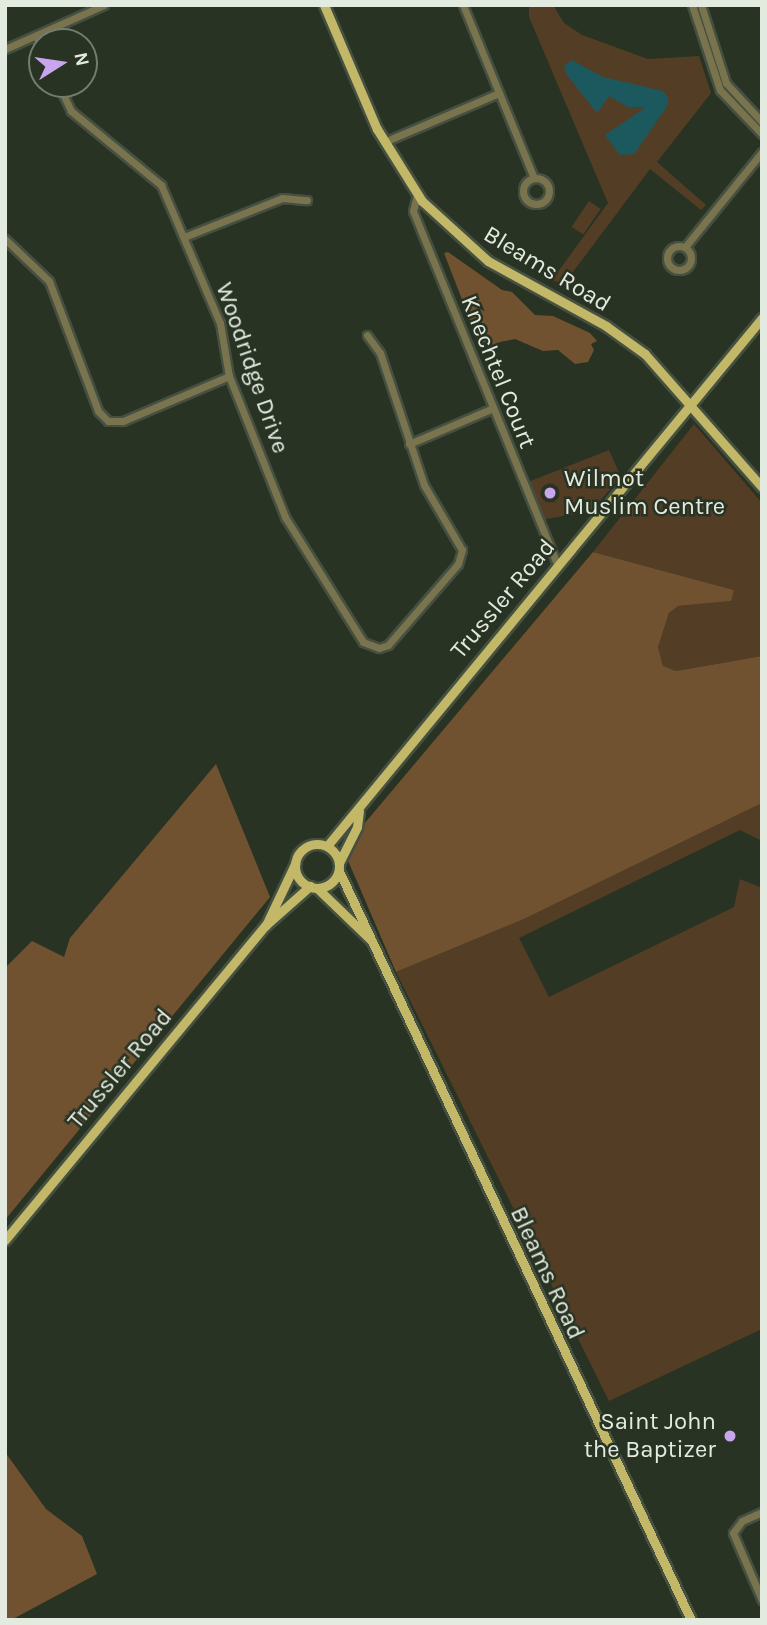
<!DOCTYPE html>
<html>
<head>
<meta charset="utf-8">
<style>
  body { margin:0 }
  #map { position:relative; width:767px; height:1625px; overflow:hidden; background:#283323; font-family:Karla,sans-serif }
  div>[style] { position:absolute }
  .green>* { inset:0; background:#543d25; transform-origin:0 0 }
  .forest>* { inset:0; background:#705231 }
  .water>* { inset:0; background:#1c595f }
  .roads { filter:drop-shadow(2px 0 #465041) drop-shadow(-2px 0 #465041) drop-shadow(0 2px #465041) drop-shadow(0 -2px #465041) }
  .minor>* { height:7px; margin:-3.5px; padding:0 3.5px; transform-origin:3.5px; border-radius:3.5px; background:#79744e }
  .minor>.ring { margin:-3.5px; padding:0; box-sizing:content-box; background:none; border:7px solid #79744e; border-radius:50% }
  .major>* { height:9px; margin:-4.5px; padding:0 4.5px; transform-origin:4.5px; border-radius:4.5px; background:#c3b867 }
  .major>.ring { margin:-4.5px; padding:0; box-sizing:content-box; background:none; border:9px solid #c3b867; border-radius:50% }
  .dots>* { width:19px; height:19px; translate:-50% -50%; box-sizing:border-box; border:4px solid #283323; border-radius:50% }
  span { translate:-50% -50%; white-space:nowrap; text-align:center; line-height:1.15; -webkit-text-stroke:5px #283323; paint-order:stroke }
  .street-label { font-size:24px; color:#e3eae0 }
  .poi-label { font-size:24px; color:#e3eae0 }
  .left { translate:0 -50%; text-align:left }
  .right { translate:-100% -50%; text-align:right }
  .frame { position:absolute; inset:0; border:7px solid #e3eae0; pointer-events:none }
  .north { position:absolute; left:28px; top:28px; width:70px; height:70px; box-sizing:border-box; background:#283323; border:2px solid #737c6f; border-radius:50%; rotate:78deg; font-size:19px; font-weight:700; line-height:28px; text-align:center; color:#e3eae0 }
  .north::after { content:''; display:block; margin:auto; width:24px; height:32px; background:#c9a5ee; clip-path:polygon(50% 0,100% 100%,50% 72%,0 100%) }
</style>
</head>
<body>
<div id="map">
  <div class="green">
    <div style="clip-path:polygon(529px 5px,553px 5px,564px 23px,582px 35px,648px 59px,699px 56px,711px 93px,657px 162px,706px 205px,701px 210px,650px 169px,564px 284px,552px 280px,608px 203px,529px 17px)"></div>
    <div style="left:589px;top:201px;width:14px;height:31px;rotate:34deg"></div>
    <div style="clip-path:polygon(694px 424px,762px 503px,762px 656px,676px 671px,663px 666px,658px 647px,669px 613px,678px 606px,730px 601px,734px 590px,593px 552px)"></div>
    <div style="clip-path:polygon(609px 450px,621px 477px,590px 512px,545px 519px,528px 482px)"></div>
    <div style="clip-path:polygon(762px 803px,762px 841px,740px 830px,519px 938px,549px 997px,734px 907px,740px 879px,762px 888px,762px 1329px,609px 1401px,396px 972px,524px 919px)"></div>
  </div>
  <div class="forest">
    <div style="clip-path:polygon(448px 252px,502px 290px,512px 292px,535px 315px,553px 316px,590px 333px,597px 341px,591px 344px,594px 350px,588px 362px,575px 364px,558px 350px,543px 351px,515px 339px,500px 342px,490px 351px,480px 346px,444px 253px)"></div>
    <div style="clip-path:polygon(593px 552px,734px 590px,731px 601px,678px 606px,669px 613px,658px 647px,663px 666px,676px 671px,762px 656px,762px 803px,524px 919px,396px 972px,343px 849px)"></div>
    <div style="clip-path:polygon(216px 764px,270px 897px,5px 1220px,5px 968px,32px 941px,64px 957px,70px 938px)"></div>
    <div style="clip-path:polygon(5px 1452px,46px 1509px,82px 1536px,97px 1574px,11px 1620px,5px 1620px)"></div>
  </div>
  <div class="water">
    <div style="clip-path:polygon(572px 60px,603px 77px,663px 91px,668px 97px,668px 105px,634px 154px,620px 155px,605px 135px,646px 107px,628px 107px,609px 96px,597px 113px,567px 75px,564px 66px)"></div>
  </div>
  <div class="roads">
    <div class="minor">
      <div style="left:463px;top:5px;width:187px;rotate:67.7deg"></div>
      <div style="left:692px;top:5px;width:89px;rotate:71.8deg"></div>
      <div style="left:720px;top:90px;width:61px;rotate:46.3deg"></div>
      <div style="left:701px;top:5px;width:82px;rotate:72.2deg"></div>
      <div style="left:726px;top:83px;width:53px;rotate:47.3deg"></div>
      <div style="left:36px;top:36px;width:14px;rotate:65deg"></div>
      <div style="left:5px;top:49px;width:108px;rotate:-24deg"></div>
      <div style="left:58px;top:84px;width:30px;rotate:64deg"></div>
      <div style="left:71px;top:111px;width:117px;rotate:39.4deg"></div>
      <div style="left:161px;top:185px;width:150px;rotate:66.9deg"></div>
      <div style="left:220px;top:323px;width:54px;rotate:80.4deg"></div>
      <div style="left:229px;top:376px;width:152px;rotate:68.3deg"></div>
      <div style="left:285px;top:517px;width:147px;rotate:58deg"></div>
      <div style="left:363px;top:642px;width:17px;rotate:21deg"></div>
      <div style="left:379px;top:648px;width:9px;rotate:-18deg"></div>
      <div style="left:388px;top:645px;width:107px;rotate:-49.2deg"></div>
      <div style="left:458px;top:564px;width:15px;rotate:-74deg"></div>
      <div style="left:462px;top:550px;width:75px;rotate:-120.3deg"></div>
      <div style="left:424px;top:485px;width:139px;rotate:-108.4deg"></div>
      <div style="left:380px;top:353px;width:22px;rotate:-126deg"></div>
      <div style="left:384px;top:142px;width:125px;rotate:-23.1deg"></div>
      <div class="ring" style="left:523px;top:178px;width:19px;height:19px"></div>
      <div style="left:417px;top:195px;width:16px;rotate:104deg"></div>
      <div style="left:413px;top:211px;width:380px;rotate:67.8deg"></div>
      <div style="left:184px;top:237px;width:105px;rotate:-21.7deg"></div>
      <div style="left:282px;top:198px;width:25px;rotate:5deg"></div>
      <div style="left:5px;top:239px;width:61px;rotate:43.7deg"></div>
      <div style="left:49px;top:281px;width:139px;rotate:69.3deg"></div>
      <div style="left:98px;top:411px;width:14px;rotate:45deg"></div>
      <div style="left:108px;top:421px;width:15px"></div>
      <div style="left:123px;top:421px;width:115px;rotate:-23deg"></div>
      <div class="ring" style="left:667px;top:246px;width:17px;height:17px"></div>
      <div style="left:685px;top:247px;width:122px;rotate:-51deg"></div>
      <div style="left:409px;top:444px;width:89px;rotate:-23.1deg"></div>
      <div style="left:762px;top:1512px;width:22px;rotate:156deg"></div>
      <div style="left:742px;top:1521px;width:15px;rotate:127deg"></div>
      <div style="left:733px;top:1533px;width:73px;rotate:66.6deg"></div>
    </div>
    <div class="major">
      <div style="left:324px;top:5px;width:135px;rotate:66.9deg"></div>
      <div style="left:377px;top:129px;width:85px;rotate:58deg"></div>
      <div style="left:422px;top:201px;width:89px;rotate:42.3deg"></div>
      <div style="left:488px;top:261px;width:135px;rotate:28.8deg"></div>
      <div style="left:606px;top:326px;width:48px;rotate:35.7deg"></div>
      <div style="left:645px;top:354px;width:177px;rotate:48.7deg"></div>
      <div class="ring" style="left:295px;top:844px;width:35px;height:35px"></div>
      <div style="left:327px;top:846px;width:684px;rotate:-50.52deg"></div>
      <div style="left:339px;top:863px;width:40px;rotate:-63.4deg"></div>
      <div style="left:357px;top:827px;width:16px;rotate:-83deg"></div>
      <div style="left:339px;top:871px;width:828px;rotate:64.83deg"></div>
      <div style="left:317px;top:888px;width:76px;rotate:43.9deg"></div>
      <div style="left:266px;top:925px;width:59px;rotate:-41.6deg"></div>
      <div style="left:5px;top:1240px;width:409px;rotate:-50.4deg"></div>
      <div style="left:266px;top:925px;width:68px;rotate:-64.6deg"></div>
    </div>
  </div>
  <div class="dots">
    <div style="left:550px;top:493px;background:#c9a5ee"></div>
    <div style="left:730px;top:1436px;background:#c9a5ee"></div>
  </div>
  <div class="street-label">
    <span style="left:547px;top:269px;rotate:31deg">Bleams Road</span>
    <span style="left:252px;top:368px;rotate:71deg">Woodridge Drive</span>
    <span style="left:498px;top:372px;rotate:68deg">Knechtel Court</span>
    <span style="left:503px;top:599px;rotate:-50deg">Trussler Road</span>
    <span style="left:120px;top:1069px;rotate:-50deg">Trussler Road</span>
    <span style="left:547px;top:1273px;rotate:65deg">Bleams Road</span>
  </div>
  <div class="poi-label">
    <span class="left" style="left:564px;top:493px">Wilmot<br>Muslim Centre</span>
    <span class="right" style="left:716px;top:1436px">Saint John<br>the Baptizer</span>
  </div>
  <div class="frame"></div>
  <div class="north">N</div>
</div>
</body>
</html>
